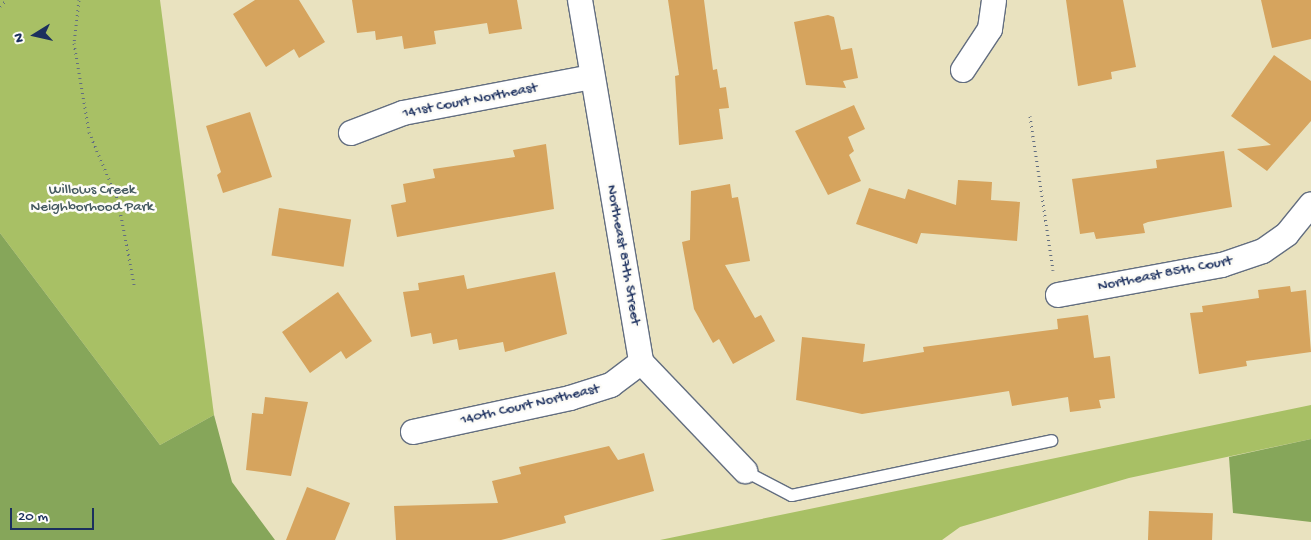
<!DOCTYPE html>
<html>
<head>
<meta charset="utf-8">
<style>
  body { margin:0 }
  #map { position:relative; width:1311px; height:540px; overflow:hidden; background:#e9e2bf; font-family:"Gochi Hand",sans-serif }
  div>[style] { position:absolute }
  .green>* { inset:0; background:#a8c065 }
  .forest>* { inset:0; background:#86a65a }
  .building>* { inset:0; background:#d6a45e; transform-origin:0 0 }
  .path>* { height:3px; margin-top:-1.5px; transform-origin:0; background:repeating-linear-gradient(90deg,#636e80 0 1px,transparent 0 5px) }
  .roads { filter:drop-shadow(1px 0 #636e80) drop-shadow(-1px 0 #636e80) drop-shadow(0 1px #636e80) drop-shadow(0 -1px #636e80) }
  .lane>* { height:11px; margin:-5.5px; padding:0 5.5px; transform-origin:5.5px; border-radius:5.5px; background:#fff }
  .street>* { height:24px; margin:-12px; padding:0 12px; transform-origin:12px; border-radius:12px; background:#fff }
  span { translate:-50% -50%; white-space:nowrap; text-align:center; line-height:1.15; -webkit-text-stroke:5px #fdfcf7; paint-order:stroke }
  .street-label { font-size:15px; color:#1b2f5e }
  .park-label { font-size:15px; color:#455a60 }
  .north { position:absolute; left:10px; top:10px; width:50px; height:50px; -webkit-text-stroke:4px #fdfcf7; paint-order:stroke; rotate:260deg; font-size:14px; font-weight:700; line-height:20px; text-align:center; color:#1b2f5e }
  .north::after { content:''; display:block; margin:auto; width:18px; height:22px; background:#1b2f5e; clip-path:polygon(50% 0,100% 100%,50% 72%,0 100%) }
  .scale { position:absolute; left:10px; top:508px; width:84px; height:22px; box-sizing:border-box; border:2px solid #1b2f5e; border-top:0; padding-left:6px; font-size:15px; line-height:18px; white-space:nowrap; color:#1b2f5e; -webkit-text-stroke:4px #fdfcf7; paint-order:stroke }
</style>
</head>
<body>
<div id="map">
  <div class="green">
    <div style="clip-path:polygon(0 0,160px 0,214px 415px,160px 445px,0 233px)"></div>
    <div style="clip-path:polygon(1311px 405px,1311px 439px,1129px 478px,960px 527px,942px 540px,660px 540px)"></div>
  </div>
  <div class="forest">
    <div style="clip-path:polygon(0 233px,160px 445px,214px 415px,232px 482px,275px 540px,0 540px)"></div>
    <div style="clip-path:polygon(1311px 439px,1311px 522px,1233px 513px,1229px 457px)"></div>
  </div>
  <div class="building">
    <div style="clip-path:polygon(255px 0,299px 0,325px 42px,299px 58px,294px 49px,266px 67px,233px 14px)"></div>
    <div style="clip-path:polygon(352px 0,517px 0,522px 29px,489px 34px,487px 23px,434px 31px,436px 44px,404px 49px,402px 36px,376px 40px,375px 31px,357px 33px)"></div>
    <div style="clip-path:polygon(668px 0,704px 0,713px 70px,717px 69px,720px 88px,726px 87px,729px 108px,719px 109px,723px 139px,679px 145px,675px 76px,679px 75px)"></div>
    <div style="clip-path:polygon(1066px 0,1123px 0,1136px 67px,1111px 72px,1112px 79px,1078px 86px)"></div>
    <div style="clip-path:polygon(1261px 0,1311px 0,1311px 39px,1272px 48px)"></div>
    <div style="clip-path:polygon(828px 15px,834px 17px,841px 50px,852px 48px,858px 78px,843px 81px,846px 88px,806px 85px,794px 22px)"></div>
    <div style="clip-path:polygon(1274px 55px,1311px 81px,1311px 121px,1267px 171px,1237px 149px,1271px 145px,1231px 116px)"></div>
    <div style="clip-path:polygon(854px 105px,865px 129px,848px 137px,854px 151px,849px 155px,861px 181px,828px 195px,795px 131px)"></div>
    <div style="clip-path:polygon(250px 112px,272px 177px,223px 193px,217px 175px,221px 172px,206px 126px)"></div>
    <div style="clip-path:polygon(546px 144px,554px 209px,397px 237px,391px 205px,406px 202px,403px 184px,435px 178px,433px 169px,515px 157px,513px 150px)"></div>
    <div style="clip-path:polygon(1224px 151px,1232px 207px,1148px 222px,1143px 224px,1145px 233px,1096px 239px,1094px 232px,1080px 234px,1072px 179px,1157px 168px,1156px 160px)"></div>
    <div style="clip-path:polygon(958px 180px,992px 182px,991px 200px,1020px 202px,1017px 241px,921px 233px,917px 244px,856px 224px,869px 188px,905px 199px,908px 189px,956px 205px)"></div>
    <div style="clip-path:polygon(730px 184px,732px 198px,738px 197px,750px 261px,725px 265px,755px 318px,761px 315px,775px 341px,733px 364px,719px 339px,713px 343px,694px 309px,682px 242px,690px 240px,691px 191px)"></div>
    <div style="left:279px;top:208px;width:73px;height:48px;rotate:9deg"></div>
    <div style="clip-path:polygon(555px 272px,567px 334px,505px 352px,503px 342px,459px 350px,457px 339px,433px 344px,431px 333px,411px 337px,403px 292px,419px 290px,418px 283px,464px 275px,467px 289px)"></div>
    <div style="clip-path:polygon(1290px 286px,1291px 292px,1306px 290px,1311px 352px,1246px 361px,1247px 366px,1199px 374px,1190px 313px,1203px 312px,1202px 306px,1259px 298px,1258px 290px)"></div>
    <div style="clip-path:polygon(338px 292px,372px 341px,346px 359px,341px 351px,310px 373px,282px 332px)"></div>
    <div style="clip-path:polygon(1088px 315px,1094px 358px,1110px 356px,1115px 398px,1099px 400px,1101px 408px,1070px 412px,1068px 397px,1012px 406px,1009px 391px,862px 414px,796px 400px,802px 337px,865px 344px,863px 362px,924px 352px,923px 347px,1058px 329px,1057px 319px)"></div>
    <div style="clip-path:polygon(265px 397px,308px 402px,291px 476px,246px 470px,252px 413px,263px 414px)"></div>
    <div style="clip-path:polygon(609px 446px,618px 460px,644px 453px,654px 491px,564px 516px,566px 523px,501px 540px,396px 540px,394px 506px,498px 503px,492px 481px,521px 474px,519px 467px)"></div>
    <div style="clip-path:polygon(307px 487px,350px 503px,335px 540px,286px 540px)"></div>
    <div style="left:1149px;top:511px;width:64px;height:29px;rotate:2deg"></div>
  </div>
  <div class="path">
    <div style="left:79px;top:0;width:43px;rotate:96.6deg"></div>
    <div style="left:74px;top:43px;width:90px;rotate:80.4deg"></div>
    <div style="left:89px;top:132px;width:74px;rotate:66.9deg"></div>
    <div style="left:118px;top:200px;width:86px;rotate:79.2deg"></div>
    <div style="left:0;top:6px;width:9px;rotate:-41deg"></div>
    <div style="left:1030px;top:116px;width:156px;rotate:81.5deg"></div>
  </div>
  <div class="roads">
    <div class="lane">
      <div style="left:745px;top:471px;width:52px;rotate:27.6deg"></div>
      <div style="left:791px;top:495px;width:266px;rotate:-11.9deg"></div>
    </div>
    <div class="street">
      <div style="left:580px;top:0;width:367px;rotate:80.4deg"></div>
      <div style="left:641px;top:362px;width:151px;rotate:46.3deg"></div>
      <div style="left:963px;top:70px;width:49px;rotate:-56.6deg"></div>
      <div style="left:990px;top:29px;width:29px;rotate:-82deg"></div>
      <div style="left:351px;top:133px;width:56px;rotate:-21deg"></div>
      <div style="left:403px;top:113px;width:192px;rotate:-10.8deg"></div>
      <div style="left:1058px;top:295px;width:167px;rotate:-10.4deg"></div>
      <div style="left:1222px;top:265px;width:43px;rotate:-18.9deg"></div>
      <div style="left:1263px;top:251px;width:29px;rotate:-35deg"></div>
      <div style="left:1287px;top:234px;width:38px;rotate:-51deg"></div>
      <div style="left:413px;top:432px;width:161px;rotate:-12.2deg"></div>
      <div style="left:570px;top:398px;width:43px;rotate:-17.6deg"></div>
      <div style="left:611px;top:385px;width:38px;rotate:-37deg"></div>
    </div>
  </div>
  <div class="street-label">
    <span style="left:470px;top:101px;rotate:-11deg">141st Court Northeast</span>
    <span style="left:623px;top:255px;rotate:80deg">Northeast 87th Street</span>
    <span style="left:1165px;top:274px;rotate:-11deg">Northeast 85th Court</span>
    <span style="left:530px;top:405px;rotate:-13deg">140th Court Northeast</span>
  </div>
  <div class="park-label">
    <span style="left:92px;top:199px">Willows Creek<br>Neighborhood Park</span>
  </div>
  <div class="north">N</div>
  <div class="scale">20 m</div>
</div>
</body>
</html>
